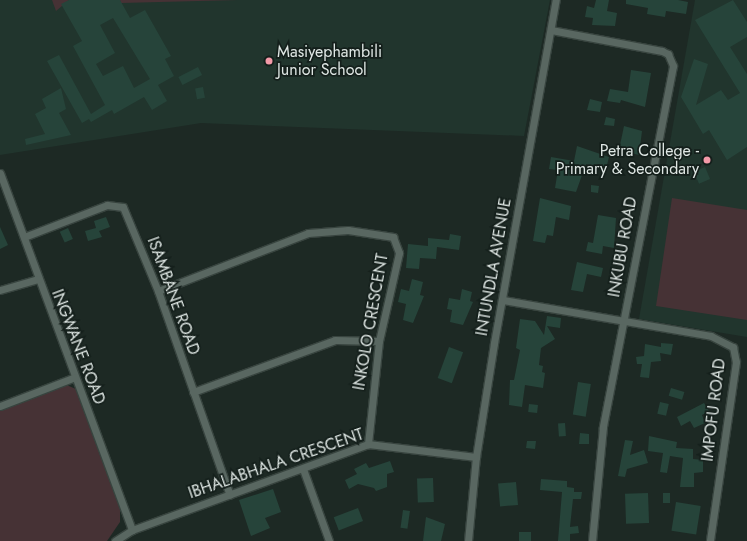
<!DOCTYPE html>
<html>
<head>
<meta charset="utf-8">
<style>
  body { margin:0 }
  #map { position:relative; width:747px; height:541px; overflow:hidden; background:#1d2924; font-family:Jost,sans-serif }
  div>[style] { position:absolute }
  .built>* { inset:0; background:#21352d }
  .green>* { inset:0; background:#463235 }
  .building>* { inset:0; background:#26443a; transform-origin:0 0 }
  .roads { filter:drop-shadow(1px 0 #38443f) drop-shadow(-1px 0 #38443f) drop-shadow(0 1px #38443f) drop-shadow(0 -1px #38443f) }
  .street>* { height:7px; margin:-3.5px; padding:0 3.5px; transform-origin:3.5px; border-radius:3.5px; background:#596761 }
  .dots>* { width:11px; height:11px; translate:-50% -50%; box-sizing:border-box; border:2px solid #141f1b; border-radius:50% }
  span { translate:-50% -50%; white-space:nowrap; text-align:center; line-height:1.15; -webkit-text-stroke:3.5px #141f1b; paint-order:stroke }
  .poi-label { font-size:16px; color:#dfe7e4 }
  .left { translate:0 -50%; text-align:left }
  .right { translate:-100% -50%; text-align:right }
  .street-label { font-size:16px; color:#dfe7e4 }
</style>
</head>
<body>
<div id="map">
  <div class="built">
    <div style="clip-path:polygon(0 0,550px 0,524px 136px,201px 123px,0 155px)"></div>
    <div style="clip-path:polygon(695px 0,747px 0,747px 337px,639px 319px)"></div>
  </div>
  <div class="green">
    <div style="clip-path:polygon(52px 0,69px 0,56px 11px)"></div>
    <div style="clip-path:polygon(120px 0,238px 0,121px 3px)"></div>
    <div style="clip-path:polygon(672px 198px,747px 210px,747px 320px,656px 306px)"></div>
    <div style="clip-path:polygon(64px 384px,76px 389px,120px 507px,120px 522px,107px 541px,0 541px,0 408px)"></div>
  </div>
  <div class="building">
    <div style="clip-path:polygon(evenodd,69px 0,120px 0,130px 18px,145px 10px,171px 56px,165px 59px,174px 76px,158px 85px,167px 101px,152px 110px,144px 97px,114px 114px,112px 110px,91px 122px,89px 119px,82px 123px,47px 61px,59px 55px,91px 114px,105px 105px,73px 46px,82px 41px,61px 4px,69px 0,113px 18px,150px 79px,134px 88px,123px 66px,103px 76px,96px 64px,115px 53px,100px 25px,113px 18px)"></div>
    <div style="clip-path:polygon(596px 0,609px 0,607px 11px,617px 13px,615px 26px,592px 25px,593px 18px,585px 17px,587px 6px,594px 8px)"></div>
    <div style="clip-path:polygon(626px 0,678px 0,688px 2px,686px 14px,666px 11px,665px 17px,647px 14px,648px 8px,626px 4px)"></div>
    <div style="clip-path:polygon(733px 0,747px 22px,747px 37px,730px 47px,747px 74px,747px 147px,727px 160px,709px 130px,703px 134px,681px 97px,694px 59px,708px 64px,696px 105px,721px 90px,728px 100px,740px 93px,695px 20px)"></div>
    <div style="left:198px;top:67px;width:9px;height:22px;rotate:63deg"></div>
    <div style="clip-path:polygon(631px 70px,651px 73px,645px 107px,621px 100px,620px 103px,607px 101px,610px 89px,628px 92px)"></div>
    <div style="left:203px;top:87px;width:11px;height:8px;rotate:80deg"></div>
    <div style="clip-path:polygon(61px 88px,66px 109px,59px 113px,71px 135px,26px 145px,25px 139px,45px 134px,35px 114px,46px 108px,42px 99px)"></div>
    <div style="clip-path:polygon(590px 99px,602px 102px,600px 112px,587px 110px)"></div>
    <div style="clip-path:polygon(606px 117px,615px 119px,614px 126px,604px 125px)"></div>
    <div style="clip-path:polygon(624px 126px,642px 131px,639px 155px,619px 150px)"></div>
    <div style="clip-path:polygon(577px 146px,609px 157px,606px 169px,586px 164px,576px 192px,555px 188px,558px 170px,549px 169px,551px 157px,574px 161px)"></div>
    <div style="left:705px;top:167px;width:13px;height:12px;rotate:67deg"></div>
    <div style="clip-path:polygon(591px 185px,599px 186px,598px 193px,591px 192px)"></div>
    <div style="clip-path:polygon(540px 198px,571px 206px,569px 220px,556px 217px,553px 236px,547px 235px,545px 243px,533px 241px)"></div>
    <div style="clip-path:polygon(598px 215px,616px 218px,614px 248px,603px 246px,602px 254px,586px 251px,588px 242px,593px 243px)"></div>
    <div style="clip-path:polygon(106px 217px,110px 227px,99px 231px,102px 237px,88px 241px,85px 231px,96px 228px,94px 221px)"></div>
    <div style="clip-path:polygon(0 227px,8px 245px,0 249px)"></div>
    <div style="left:68px;top:228px;width:12px;height:9px;rotate:66deg"></div>
    <div style="clip-path:polygon(450px 234px,461px 236px,459px 250px,437px 247px,436px 259px,420px 258px,419px 269px,406px 268px,408px 244px,428px 246px,428px 238px,449px 240px)"></div>
    <div style="clip-path:polygon(577px 262px,603px 268px,601px 277px,587px 274px,583px 292px,571px 290px)"></div>
    <div style="clip-path:polygon(412px 279px,423px 282px,420px 295px,424px 296px,413px 323px,403px 320px,406px 304px,398px 302px,401px 289px,409px 291px)"></div>
    <div style="clip-path:polygon(462px 289px,472px 292px,470px 301px,473px 302px,463px 325px,450px 322px,452px 310px,447px 309px,449px 298px,460px 300px)"></div>
    <div style="clip-path:polygon(547px 316px,561px 318px,560px 328px,547px 326px,555px 339px,541px 348px,539px 365px,543px 366px,542px 372px,545px 373px,543px 388px,525px 385px,522px 407px,509px 405px,510px 380px,514px 380px,520px 350px,516px 348px,520px 319px,535px 321px,544px 335px)"></div>
    <div style="clip-path:polygon(661px 343px,673px 344px,671px 355px,660px 353px,661px 361px,651px 362px,649px 378px,640px 377px,642px 364px,637px 364px,636px 357px,644px 356px,645px 344px,661px 347px)"></div>
    <div style="left:449px;top:347px;width:15px;height:33px;rotate:20deg"></div>
    <div style="left:578px;top:382px;width:13px;height:33px;rotate:9deg"></div>
    <div style="left:671px;top:388px;width:14px;height:8px;rotate:17deg"></div>
    <div style="left:660px;top:402px;width:9px;height:12px;rotate:13deg"></div>
    <div style="clip-path:polygon(704px 403px,709px 411px,702px 415px,705px 423px,694px 428px,690px 421px,681px 426px,677px 417px)"></div>
    <div style="left:529px;top:404px;width:9px;height:8px;rotate:6deg"></div>
    <div style="left:565px;top:423px;width:13px;height:7px;rotate:86deg"></div>
    <div style="clip-path:polygon(580px 433px,589px 434px,589px 444px,579px 444px)"></div>
    <div style="clip-path:polygon(649px 436px,677px 442px,676px 448px,693px 449px,693px 459px,703px 460px,703px 472px,694px 473px,694px 487px,680px 487px,683px 458px,670px 456px,667px 473px,660px 472px,663px 453px,648px 451px)"></div>
    <div style="clip-path:polygon(625px 440px,633px 441px,630px 455px,644px 450px,648px 463px,627px 469px,625px 477px,618px 476px)"></div>
    <div style="clip-path:polygon(527px 441px,536px 441px,535px 449px,526px 448px)"></div>
    <div style="clip-path:polygon(390px 461px,394px 472px,387px 474px,387px 487px,376px 491px,374px 488px,358px 484px,349px 489px,345px 480px,357px 474px,354px 469px,366px 463px,369px 468px)"></div>
    <div style="left:433px;top:478px;width:24px;height:16px;rotate:88deg"></div>
    <div style="clip-path:polygon(541px 479px,567px 481px,567px 487px,574px 488px,574px 492px,582px 492px,581px 499px,573px 499px,572px 508px,570px 527px,578px 526px,579px 533px,570px 534px,570px 541px,558px 541px,562px 492px,540px 490px)"></div>
    <div style="left:516px;top:482px;width:23px;height:18px;rotate:85deg"></div>
    <div style="clip-path:polygon(273px 489px,281px 512px,265px 518px,270px 528px,251px 536px,239px 500px)"></div>
    <div style="left:648px;top:493px;width:30px;height:23px;rotate:88deg"></div>
    <div style="left:663px;top:493px;width:7px;height:10px"></div>
    <div style="left:676px;top:502px;width:25px;height:29px;rotate:9deg"></div>
    <div style="left:358px;top:508px;width:14px;height:26px;rotate:69deg"></div>
    <div style="left:403px;top:510px;width:7px;height:18px;rotate:8deg"></div>
    <div style="clip-path:polygon(426px 517px,445px 524px,441px 541px,423px 541px)"></div>
    <div style="left:519px;top:532px;width:12px;height:9px"></div>
  </div>
  <div class="roads">
    <div class="street">
      <div style="left:551px;top:30px;width:113px;rotate:10.7deg"></div>
      <div style="left:662px;top:51px;width:7px;rotate:27deg"></div>
      <div style="left:668px;top:54px;width:13px;rotate:67deg"></div>
      <div style="left:673px;top:66px;width:368px;rotate:101deg"></div>
      <div style="left:603px;top:427px;width:115px;rotate:95.5deg"></div>
      <div style="left:0;top:173px;width:381px;rotate:69.7deg"></div>
      <div style="left:24px;top:237px;width:89px;rotate:-21.1deg"></div>
      <div style="left:107px;top:205px;width:16px;rotate:7deg"></div>
      <div style="left:123px;top:207px;width:91px;rotate:67.4deg"></div>
      <div style="left:158px;top:291px;width:216px;rotate:70.6deg"></div>
      <div style="left:0;top:290px;width:40px;rotate:-16deg"></div>
      <div style="left:158px;top:291px;width:161px;rotate:-21.1deg"></div>
      <div style="left:308px;top:233px;width:40px;rotate:-4.3deg"></div>
      <div style="left:348px;top:230px;width:46px;rotate:8.8deg"></div>
      <div style="left:393px;top:237px;width:17px;rotate:69deg"></div>
      <div style="left:399px;top:253px;width:90px;rotate:102.8deg"></div>
      <div style="left:379px;top:341px;width:104px;rotate:96.1deg"></div>
      <div style="left:503px;top:300px;width:211px;rotate:9.8deg"></div>
      <div style="left:711px;top:336px;width:25px;rotate:27deg"></div>
      <div style="left:733px;top:347px;width:15px;rotate:79deg"></div>
      <div style="left:736px;top:362px;width:181px;rotate:98.3deg"></div>
      <div style="left:193px;top:392px;width:151px;rotate:-20.1deg"></div>
      <div style="left:335px;top:340px;width:44px;rotate:1.3deg"></div>
      <div style="left:0;top:406px;width:80px;rotate:-21.1deg"></div>
      <div style="left:303px;top:469px;width:77px;rotate:70.1deg"></div>
      <div style="left:115px;top:541px;width:20px;rotate:-33deg"></div>
      <div style="left:132px;top:530px;width:251px;rotate:-20deg"></div>
      <div style="left:368px;top:444px;width:109px;rotate:6.9deg"></div>
      <div style="left:468px;top:541px;width:84px;rotate:-84.6deg"></div>
      <div style="left:476px;top:457px;width:115px;rotate:-81deg"></div>
      <div style="left:494px;top:343px;width:349px;rotate:-79.8deg"></div>
    </div>
  </div>
  <div class="dots">
    <div style="left:269px;top:61px;background:#f39aa8"></div>
    <div style="left:707px;top:160px;background:#f39aa8"></div>
  </div>
  <div class="poi-label">
    <span class="left" style="left:277px;top:61px">Masiyephambili<br>Junior School</span>
    <span class="right" style="left:699px;top:160px">Petra College -<br>Primary &amp; Secondary</span>
  </div>
  <div class="street-label">
    <span style="left:623px;top:247px;rotate:-80deg">INKUBU ROAD</span>
    <span style="left:494px;top:267px;rotate:-80deg">INTUNDLA AVENUE</span>
    <span style="left:173px;top:296px;rotate:70deg">ISAMBANE ROAD</span>
    <span style="left:371px;top:322px;rotate:-80deg">INKOLO CRESCENT</span>
    <span style="left:78px;top:347px;rotate:69deg">INGWANE ROAD</span>
    <span style="left:714px;top:410px;rotate:-83deg">IMPOFU ROAD</span>
    <span style="left:276px;top:464px;rotate:-19deg">IBHALABHALA CRESCENT</span>
  </div>
</div>
</body>
</html>
